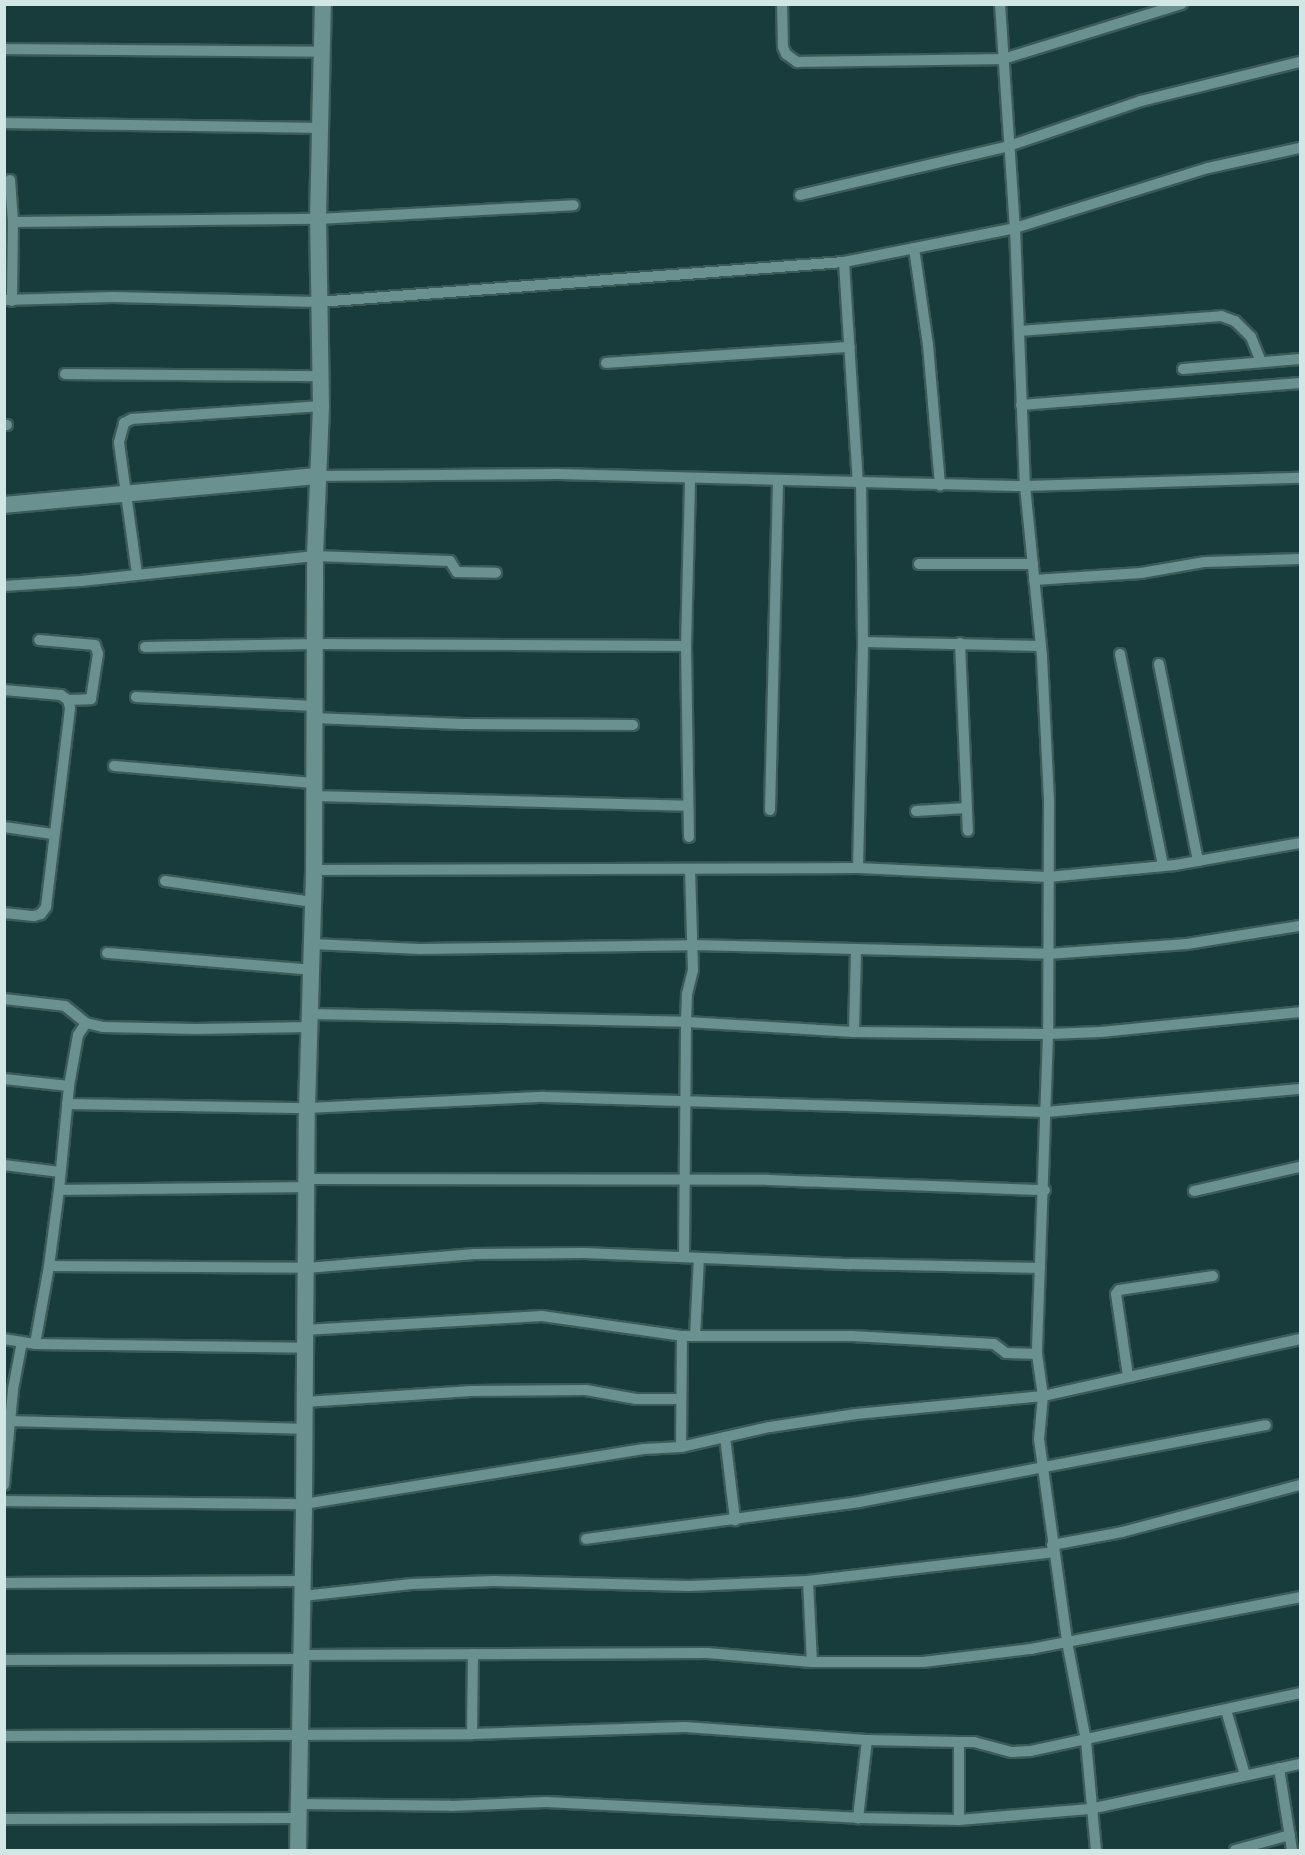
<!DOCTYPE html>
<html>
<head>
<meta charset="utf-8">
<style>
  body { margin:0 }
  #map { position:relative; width:1305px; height:1855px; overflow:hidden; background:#173c3b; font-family:Poppins,sans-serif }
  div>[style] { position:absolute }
  .roads { filter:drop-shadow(2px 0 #3b5a58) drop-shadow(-2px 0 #3b5a58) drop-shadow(0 2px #3b5a58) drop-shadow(0 -2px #3b5a58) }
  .street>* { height:10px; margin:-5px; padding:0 5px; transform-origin:5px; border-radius:5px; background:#6a918f }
  .secondary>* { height:16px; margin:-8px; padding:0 8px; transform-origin:8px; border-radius:8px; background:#6a918f }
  span { translate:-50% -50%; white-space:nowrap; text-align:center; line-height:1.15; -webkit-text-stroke:5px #10201f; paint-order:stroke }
  .frame { position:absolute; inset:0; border:6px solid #d2e6e4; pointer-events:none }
</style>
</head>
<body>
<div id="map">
  <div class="roads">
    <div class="street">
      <div style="left:782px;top:4px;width:43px;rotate:88.7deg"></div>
      <div style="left:783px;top:47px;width:8px;rotate:67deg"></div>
      <div style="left:786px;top:54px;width:14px;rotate:36deg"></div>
      <div style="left:797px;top:62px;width:206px;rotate:-0.8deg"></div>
      <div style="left:1003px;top:59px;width:187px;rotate:-17.1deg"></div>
      <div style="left:1000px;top:4px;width:225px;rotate:86.2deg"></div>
      <div style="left:1015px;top:228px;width:258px;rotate:87.8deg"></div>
      <div style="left:1025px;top:486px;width:172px;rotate:84.3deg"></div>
      <div style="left:1042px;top:657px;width:143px;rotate:87.2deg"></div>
      <div style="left:1049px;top:800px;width:234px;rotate:90.2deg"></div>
      <div style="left:1048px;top:1034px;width:320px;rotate:92deg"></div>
      <div style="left:1037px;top:1354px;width:42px;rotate:81.9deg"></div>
      <div style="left:1043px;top:1396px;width:43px;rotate:95.3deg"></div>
      <div style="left:1039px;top:1439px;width:205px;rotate:82.1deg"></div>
      <div style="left:1067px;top:1642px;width:101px;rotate:79.1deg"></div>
      <div style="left:1086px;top:1741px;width:109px;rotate:84.8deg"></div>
      <div style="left:4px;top:49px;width:318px;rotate:0.5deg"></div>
      <div style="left:4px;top:123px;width:316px;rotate:0.9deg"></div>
      <div style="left:10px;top:180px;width:42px;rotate:85.9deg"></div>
      <div style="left:800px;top:195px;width:215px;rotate:-13.2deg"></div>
      <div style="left:1009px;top:146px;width:139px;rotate:-18.8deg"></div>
      <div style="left:1141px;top:101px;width:164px;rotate:-13.8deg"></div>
      <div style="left:914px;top:248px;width:98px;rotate:81.8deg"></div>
      <div style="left:928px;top:345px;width:141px;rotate:85.1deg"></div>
      <div style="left:844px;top:262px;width:221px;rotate:86.4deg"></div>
      <div style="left:4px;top:300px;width:109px;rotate:-1.6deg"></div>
      <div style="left:113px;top:297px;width:205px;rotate:1.4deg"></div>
      <div style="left:318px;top:302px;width:528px;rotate:-4.35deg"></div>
      <div style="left:844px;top:262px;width:174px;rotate:-11.2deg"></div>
      <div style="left:1015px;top:228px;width:202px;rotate:-17.3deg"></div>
      <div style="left:1208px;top:168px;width:94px;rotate:-12.3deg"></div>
      <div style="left:12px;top:301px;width:79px;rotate:-89.3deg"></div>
      <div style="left:13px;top:222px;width:305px;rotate:-0.6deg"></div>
      <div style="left:318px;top:219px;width:256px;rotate:-3.1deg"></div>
      <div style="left:1019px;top:331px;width:203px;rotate:-4.2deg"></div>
      <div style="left:1221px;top:316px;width:15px;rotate:20deg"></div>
      <div style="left:1235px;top:321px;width:23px;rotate:45deg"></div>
      <div style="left:1251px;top:337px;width:27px;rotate:68deg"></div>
      <div style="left:606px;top:363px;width:244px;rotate:-3.8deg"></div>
      <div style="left:1183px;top:369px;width:117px;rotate:-4.9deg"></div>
      <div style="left:65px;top:374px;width:254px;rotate:0.5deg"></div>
      <div style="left:1021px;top:405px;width:280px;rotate:-4.5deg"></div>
      <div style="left:4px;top:425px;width:3px"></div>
      <div style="left:317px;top:476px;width:241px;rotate:-0.5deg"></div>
      <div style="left:558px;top:474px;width:467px;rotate:1.5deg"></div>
      <div style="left:1025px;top:486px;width:275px;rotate:-1.7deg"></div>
      <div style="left:919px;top:564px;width:114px"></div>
      <div style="left:137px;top:574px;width:133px;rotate:-97.8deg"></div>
      <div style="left:119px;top:442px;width:20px;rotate:-75deg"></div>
      <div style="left:124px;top:423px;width:9px;rotate:-27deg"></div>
      <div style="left:132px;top:419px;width:189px;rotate:-3.9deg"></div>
      <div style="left:1034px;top:580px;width:107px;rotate:-3.7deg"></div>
      <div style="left:1141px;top:573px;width:65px;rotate:-9.8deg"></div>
      <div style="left:1205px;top:562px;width:95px;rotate:-1.8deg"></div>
      <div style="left:4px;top:586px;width:77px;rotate:-3.7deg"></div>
      <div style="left:81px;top:581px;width:235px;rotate:-6.1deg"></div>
      <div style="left:315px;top:556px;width:135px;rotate:2.1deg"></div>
      <div style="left:450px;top:561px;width:13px;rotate:58deg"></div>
      <div style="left:457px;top:572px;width:39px;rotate:1deg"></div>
      <div style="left:863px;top:642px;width:178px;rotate:1.3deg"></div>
      <div style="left:960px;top:643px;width:188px;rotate:87.6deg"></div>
      <div style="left:145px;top:647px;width:171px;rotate:-1deg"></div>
      <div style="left:316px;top:644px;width:370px;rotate:0.3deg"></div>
      <div style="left:1120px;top:654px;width:216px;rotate:78.5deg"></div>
      <div style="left:1159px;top:664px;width:201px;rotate:78.8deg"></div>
      <div style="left:4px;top:690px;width:57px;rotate:5deg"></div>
      <div style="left:61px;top:695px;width:9px;rotate:36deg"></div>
      <div style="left:68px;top:700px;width:23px;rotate:-2deg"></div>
      <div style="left:91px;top:699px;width:46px;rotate:-81.2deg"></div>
      <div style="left:98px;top:654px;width:9px;rotate:-108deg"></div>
      <div style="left:95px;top:645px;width:56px;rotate:-174.9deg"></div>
      <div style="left:136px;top:697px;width:178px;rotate:2.9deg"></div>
      <div style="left:313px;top:718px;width:149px;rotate:2.3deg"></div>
      <div style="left:462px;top:724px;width:171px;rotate:0.3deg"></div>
      <div style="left:114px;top:766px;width:200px;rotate:4.9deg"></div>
      <div style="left:314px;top:796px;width:374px;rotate:1.5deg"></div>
      <div style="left:770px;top:810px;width:330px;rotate:-88.6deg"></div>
      <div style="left:916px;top:811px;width:51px;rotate:-3.4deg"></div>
      <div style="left:4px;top:827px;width:49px;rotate:8.3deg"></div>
      <div style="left:689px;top:837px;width:191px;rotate:-90.9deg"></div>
      <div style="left:686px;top:646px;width:168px;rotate:-88.6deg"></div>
      <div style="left:858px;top:868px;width:226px;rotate:-88.7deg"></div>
      <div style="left:863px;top:642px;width:159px;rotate:-90.7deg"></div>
      <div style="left:314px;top:870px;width:544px;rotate:-0.21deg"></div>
      <div style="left:858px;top:868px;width:190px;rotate:2.7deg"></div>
      <div style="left:1048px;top:877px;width:128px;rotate:-5.4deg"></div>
      <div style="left:1175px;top:865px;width:127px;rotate:-10deg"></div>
      <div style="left:165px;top:881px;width:149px;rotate:8.1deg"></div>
      <div style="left:4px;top:913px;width:30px;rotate:6deg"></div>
      <div style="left:34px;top:916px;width:7px;rotate:-16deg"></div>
      <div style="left:41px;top:914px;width:9px;rotate:-54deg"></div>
      <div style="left:46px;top:907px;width:200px;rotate:-83.1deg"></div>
      <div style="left:70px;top:708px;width:8px;rotate:-104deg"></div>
      <div style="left:312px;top:944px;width:108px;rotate:2.7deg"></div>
      <div style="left:420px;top:949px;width:272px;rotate:-0.8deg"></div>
      <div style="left:692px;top:945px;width:356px;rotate:1.4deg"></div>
      <div style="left:1048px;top:954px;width:139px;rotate:-4.1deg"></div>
      <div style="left:1187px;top:944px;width:114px;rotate:-9.1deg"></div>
      <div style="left:107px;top:953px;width:206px;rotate:4.7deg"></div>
      <div style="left:4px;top:999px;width:61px;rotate:6.5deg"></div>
      <div style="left:65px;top:1006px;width:27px;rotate:39deg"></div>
      <div style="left:311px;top:1014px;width:375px;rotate:1.2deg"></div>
      <div style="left:686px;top:1022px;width:168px;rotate:3.4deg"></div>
      <div style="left:854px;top:1032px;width:194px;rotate:0.6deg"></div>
      <div style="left:1048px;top:1034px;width:53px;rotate:-2.2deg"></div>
      <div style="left:1101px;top:1032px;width:200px;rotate:-5.7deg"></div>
      <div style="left:854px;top:1032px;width:83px;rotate:-88.6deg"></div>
      <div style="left:4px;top:1079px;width:65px;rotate:6.1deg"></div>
      <div style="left:67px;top:1104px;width:240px;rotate:1deg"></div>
      <div style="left:307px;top:1108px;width:237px;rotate:-2.7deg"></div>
      <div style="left:544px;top:1097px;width:502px;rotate:1.71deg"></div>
      <div style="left:1046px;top:1112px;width:255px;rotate:-5.2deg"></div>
      <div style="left:4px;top:1165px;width:56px;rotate:7.1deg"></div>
      <div style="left:308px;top:1179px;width:460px;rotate:0.1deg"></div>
      <div style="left:768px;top:1180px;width:277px;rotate:2.1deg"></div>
      <div style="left:59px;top:1190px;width:104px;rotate:-84.5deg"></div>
      <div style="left:69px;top:1086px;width:52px;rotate:-80deg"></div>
      <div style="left:78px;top:1035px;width:14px;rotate:-56deg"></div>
      <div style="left:86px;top:1023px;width:17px;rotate:13deg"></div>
      <div style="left:103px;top:1027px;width:93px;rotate:1.2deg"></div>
      <div style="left:196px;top:1029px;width:114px;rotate:-1deg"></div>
      <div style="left:1194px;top:1191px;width:109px;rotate:-12.8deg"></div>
      <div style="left:684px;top:1257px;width:235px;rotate:-89.5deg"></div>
      <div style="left:686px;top:1022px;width:28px;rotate:-88deg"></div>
      <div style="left:687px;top:994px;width:25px;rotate:-76deg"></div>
      <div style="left:693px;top:970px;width:100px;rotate:-91.7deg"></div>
      <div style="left:49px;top:1266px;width:258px;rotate:0.4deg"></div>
      <div style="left:307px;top:1268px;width:168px;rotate:-4.8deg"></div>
      <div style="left:474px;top:1254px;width:110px;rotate:-0.5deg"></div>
      <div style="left:584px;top:1253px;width:267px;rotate:2.4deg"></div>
      <div style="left:851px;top:1264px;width:189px;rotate:1.2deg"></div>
      <div style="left:305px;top:1330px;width:237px;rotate:-3.4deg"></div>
      <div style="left:542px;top:1316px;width:141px;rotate:8.1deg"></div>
      <div style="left:682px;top:1336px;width:170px"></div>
      <div style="left:852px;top:1336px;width:142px;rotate:3.2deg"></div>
      <div style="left:994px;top:1344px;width:15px;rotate:37deg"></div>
      <div style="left:1006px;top:1353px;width:31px;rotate:2deg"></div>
      <div style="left:695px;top:1336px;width:78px;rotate:-87.1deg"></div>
      <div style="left:4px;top:1339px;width:31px;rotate:9deg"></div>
      <div style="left:35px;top:1344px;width:271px;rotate:0.8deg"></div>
      <div style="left:35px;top:1344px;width:79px;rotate:-79.8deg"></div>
      <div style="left:49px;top:1266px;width:77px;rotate:-82.5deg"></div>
      <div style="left:59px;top:1190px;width:249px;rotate:-0.7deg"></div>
      <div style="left:1128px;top:1376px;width:83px;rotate:-98.3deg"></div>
      <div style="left:1116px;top:1294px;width:5px;rotate:-53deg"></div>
      <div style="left:1119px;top:1290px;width:95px;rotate:-8.5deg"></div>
      <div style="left:305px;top:1402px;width:167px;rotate:-3.8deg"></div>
      <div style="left:472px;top:1391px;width:114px;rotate:-0.5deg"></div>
      <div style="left:586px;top:1390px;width:51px;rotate:10.2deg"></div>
      <div style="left:636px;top:1399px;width:44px"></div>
      <div style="left:4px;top:1421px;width:301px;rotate:1.5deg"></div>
      <div style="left:725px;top:1437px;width:84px;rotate:83.1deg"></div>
      <div style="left:681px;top:1447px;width:111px;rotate:-89.5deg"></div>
      <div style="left:4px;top:1485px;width:96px;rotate:-84.6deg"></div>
      <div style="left:13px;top:1389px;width:48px;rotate:-79.2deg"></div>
      <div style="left:4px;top:1501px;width:300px;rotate:0.6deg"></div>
      <div style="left:304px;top:1504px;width:344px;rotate:-9.2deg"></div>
      <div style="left:644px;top:1449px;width:37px;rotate:-3deg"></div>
      <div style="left:681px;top:1447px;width:91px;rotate:-12.7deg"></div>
      <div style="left:770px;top:1427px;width:87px;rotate:-8.6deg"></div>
      <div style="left:856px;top:1414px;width:188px;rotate:-5.5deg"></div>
      <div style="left:1043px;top:1396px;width:263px;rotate:-12.5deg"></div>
      <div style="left:586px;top:1539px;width:275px;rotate:-7.7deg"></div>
      <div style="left:859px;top:1502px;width:414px;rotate:-10.7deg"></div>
      <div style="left:1052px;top:1545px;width:71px;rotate:-10.5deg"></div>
      <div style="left:1122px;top:1532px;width:184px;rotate:-14.8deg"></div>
      <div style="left:808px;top:1581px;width:81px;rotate:87.2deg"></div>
      <div style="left:4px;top:1583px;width:299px;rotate:-0.4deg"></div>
      <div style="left:303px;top:1596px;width:109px;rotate:-6.3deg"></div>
      <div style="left:411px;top:1584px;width:83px;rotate:-2.1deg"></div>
      <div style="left:494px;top:1581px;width:195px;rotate:1.5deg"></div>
      <div style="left:689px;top:1586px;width:119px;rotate:-2.4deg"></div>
      <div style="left:808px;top:1581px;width:248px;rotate:-6.7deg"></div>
      <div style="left:302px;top:1655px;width:405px;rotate:-0.3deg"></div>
      <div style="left:707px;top:1653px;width:105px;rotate:4.9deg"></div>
      <div style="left:812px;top:1662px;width:111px"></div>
      <div style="left:923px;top:1662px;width:109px;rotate:-6.9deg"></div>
      <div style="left:1031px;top:1649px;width:274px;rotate:-10.9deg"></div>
      <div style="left:4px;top:1660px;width:298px;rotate:-0.2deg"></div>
      <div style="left:1226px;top:1710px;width:68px;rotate:73.7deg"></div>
      <div style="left:472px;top:1734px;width:80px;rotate:-89.3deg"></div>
      <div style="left:4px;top:1736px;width:468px;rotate:-0.2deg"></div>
      <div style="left:472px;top:1734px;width:213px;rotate:-1.9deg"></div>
      <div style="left:685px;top:1727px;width:182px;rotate:4.1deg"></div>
      <div style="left:867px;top:1740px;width:79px;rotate:96.6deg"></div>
      <div style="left:867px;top:1740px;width:92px;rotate:1.2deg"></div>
      <div style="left:959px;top:1742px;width:78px;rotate:90deg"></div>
      <div style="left:959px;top:1742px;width:15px"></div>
      <div style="left:974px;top:1742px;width:39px;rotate:15deg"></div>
      <div style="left:1012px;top:1752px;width:18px;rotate:-3deg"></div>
      <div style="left:1030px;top:1751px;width:276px;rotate:-12.1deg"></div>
      <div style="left:1279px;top:1768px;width:83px;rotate:81deg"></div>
      <div style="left:298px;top:1804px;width:153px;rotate:0.7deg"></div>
      <div style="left:451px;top:1806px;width:95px;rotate:-2.4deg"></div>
      <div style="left:546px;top:1802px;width:312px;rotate:2.9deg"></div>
      <div style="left:858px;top:1818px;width:101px;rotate:1.1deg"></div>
      <div style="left:959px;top:1820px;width:131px;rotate:-4.8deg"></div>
      <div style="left:1090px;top:1809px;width:215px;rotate:-12.1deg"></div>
      <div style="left:4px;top:1819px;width:294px;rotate:-0.2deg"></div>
      <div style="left:1235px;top:1850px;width:57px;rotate:-15.3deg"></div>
    </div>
    <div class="secondary">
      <div style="left:4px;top:505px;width:314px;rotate:-5.3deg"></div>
      <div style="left:298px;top:1850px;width:346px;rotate:-89deg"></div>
      <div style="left:304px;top:1504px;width:396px;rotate:-89.6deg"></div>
      <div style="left:307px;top:1108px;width:238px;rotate:-88.3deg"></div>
      <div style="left:314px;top:870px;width:314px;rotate:-89.8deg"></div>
      <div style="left:315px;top:556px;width:150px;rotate:-87.7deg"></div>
      <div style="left:321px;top:406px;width:187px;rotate:-90.9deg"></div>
      <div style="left:318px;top:219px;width:215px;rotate:-88.7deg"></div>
    </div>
  </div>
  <div class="frame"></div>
</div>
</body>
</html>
